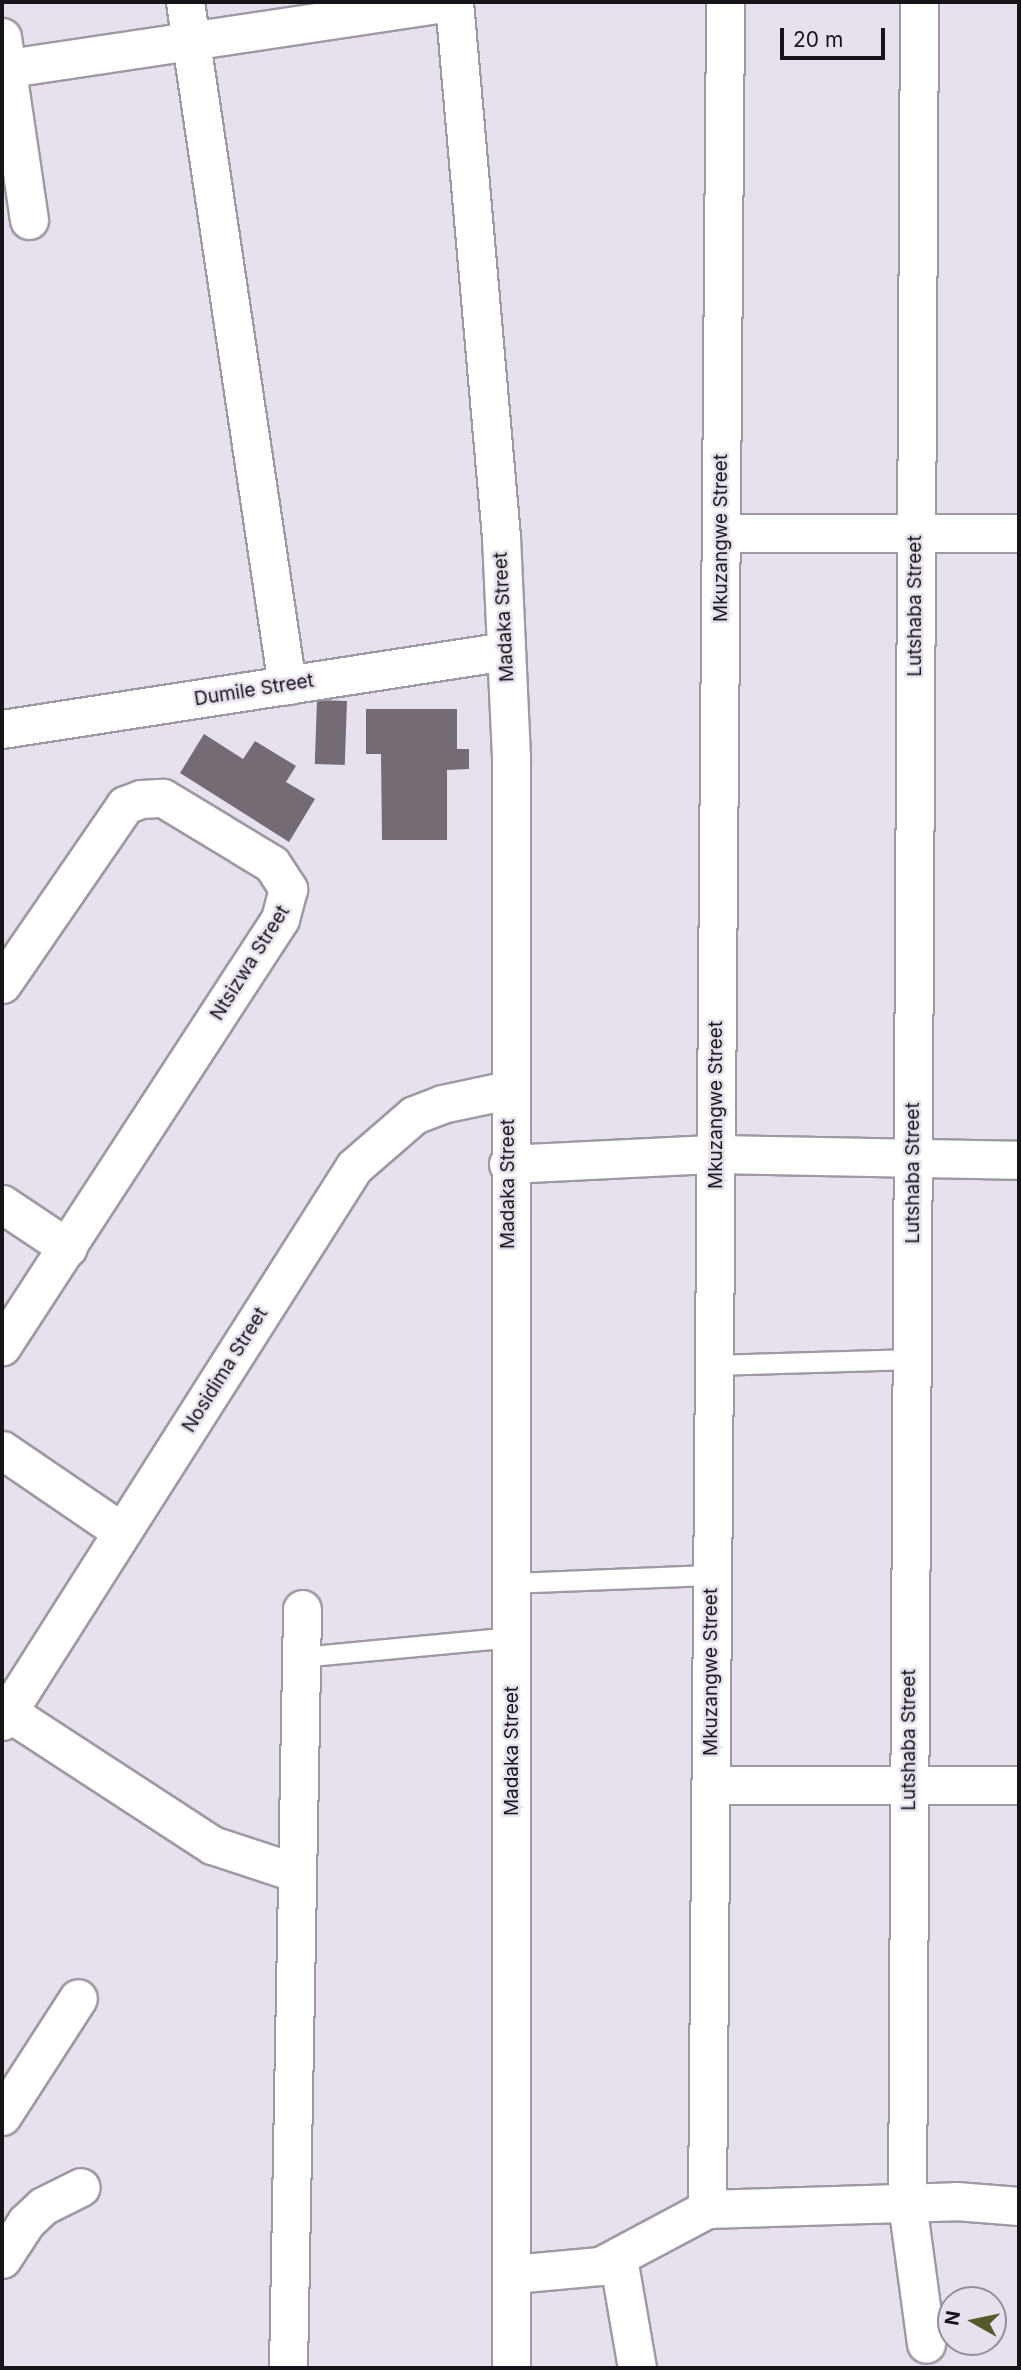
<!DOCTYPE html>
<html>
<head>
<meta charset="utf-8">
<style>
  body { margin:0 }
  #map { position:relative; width:1021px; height:2370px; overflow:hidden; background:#e7e1ed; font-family:Inter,sans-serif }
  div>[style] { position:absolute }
  .building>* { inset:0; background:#746b74; transform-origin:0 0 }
  .roads { filter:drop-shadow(2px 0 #9f99a4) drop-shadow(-2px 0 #9f99a4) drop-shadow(0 2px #9f99a4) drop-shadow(0 -2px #9f99a4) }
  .lane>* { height:19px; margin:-9.5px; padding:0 9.5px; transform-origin:9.5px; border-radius:9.5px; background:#fff }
  .street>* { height:37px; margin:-18.5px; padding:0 18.5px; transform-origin:18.5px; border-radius:18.5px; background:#fff }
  span { translate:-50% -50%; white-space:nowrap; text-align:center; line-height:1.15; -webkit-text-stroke:5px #e7e1ed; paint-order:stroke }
  .street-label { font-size:19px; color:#161418 }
  .frame { position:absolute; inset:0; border:4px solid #161418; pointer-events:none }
  .north { position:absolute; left:937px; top:2286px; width:70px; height:70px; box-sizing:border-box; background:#e7e1ed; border:2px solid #938f98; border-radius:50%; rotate:279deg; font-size:19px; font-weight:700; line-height:28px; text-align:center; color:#161418 }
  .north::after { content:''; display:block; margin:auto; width:24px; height:32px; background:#565a28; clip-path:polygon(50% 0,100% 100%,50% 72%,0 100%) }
  .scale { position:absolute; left:780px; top:28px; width:105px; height:32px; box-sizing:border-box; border:4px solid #161418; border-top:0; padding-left:9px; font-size:21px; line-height:24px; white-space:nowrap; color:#161418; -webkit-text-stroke:5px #e7e1ed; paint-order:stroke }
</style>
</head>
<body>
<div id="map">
  <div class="building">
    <div style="left:317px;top:700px;width:30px;height:64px;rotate:2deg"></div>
    <div style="clip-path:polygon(366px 709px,457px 709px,457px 749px,469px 749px,469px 769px,447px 770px,447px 840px,382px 840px,381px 754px,366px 754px)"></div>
    <div style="clip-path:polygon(204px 734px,243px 759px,255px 741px,296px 766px,286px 782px,315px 799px,289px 842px,180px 773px)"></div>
  </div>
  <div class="roads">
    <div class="lane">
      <div style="left:714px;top:1365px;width:198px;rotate:-1.7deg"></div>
      <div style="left:511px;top:1583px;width:201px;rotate:-2.3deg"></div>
      <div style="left:301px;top:1657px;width:211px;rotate:-5.4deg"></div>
    </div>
    <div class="street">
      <div style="left:185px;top:2px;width:691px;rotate:81.51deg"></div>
      <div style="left:454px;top:2px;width:537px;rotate:84.98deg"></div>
      <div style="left:501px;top:537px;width:220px;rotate:87.4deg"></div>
      <div style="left:511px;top:757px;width:1611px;rotate:90deg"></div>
      <div style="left:919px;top:2px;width:2201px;rotate:90.31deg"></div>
      <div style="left:907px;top:2203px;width:142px;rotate:82.3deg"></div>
      <div style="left:2px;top:37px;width:185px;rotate:81.6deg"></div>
      <div style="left:2px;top:69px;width:452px;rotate:-8.5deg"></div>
      <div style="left:721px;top:533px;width:298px"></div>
      <div style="left:2px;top:729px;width:510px;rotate:-8.8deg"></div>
      <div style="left:2px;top:984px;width:217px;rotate:-55.5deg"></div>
      <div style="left:125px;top:805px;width:17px;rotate:-21deg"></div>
      <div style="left:141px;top:799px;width:22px;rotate:-3deg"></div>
      <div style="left:163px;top:798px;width:127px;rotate:31.2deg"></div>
      <div style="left:272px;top:864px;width:30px;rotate:57deg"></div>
      <div style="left:288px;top:889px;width:31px;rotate:105deg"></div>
      <div style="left:280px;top:919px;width:510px;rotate:123.07deg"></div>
      <div style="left:508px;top:1164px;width:208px;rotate:-2.8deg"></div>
      <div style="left:716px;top:1154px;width:303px;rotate:1.1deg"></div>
      <div style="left:2px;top:1204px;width:79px;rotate:33.7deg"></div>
      <div style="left:2px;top:1450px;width:145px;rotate:34.3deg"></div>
      <div style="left:8px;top:1712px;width:244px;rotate:33.1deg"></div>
      <div style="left:212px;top:1845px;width:89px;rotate:18.2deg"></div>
      <div style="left:2px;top:1721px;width:656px;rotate:-57.57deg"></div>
      <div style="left:354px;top:1167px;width:79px;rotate:-40.9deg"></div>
      <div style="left:414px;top:1115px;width:30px;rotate:-21deg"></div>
      <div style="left:442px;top:1104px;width:67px;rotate:-12deg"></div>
      <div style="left:710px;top:1785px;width:309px"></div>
      <div style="left:2px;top:2116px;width:140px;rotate:-57.2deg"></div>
      <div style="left:707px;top:2209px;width:2207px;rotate:-89.53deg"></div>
      <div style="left:618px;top:2258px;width:112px;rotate:80.2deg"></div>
      <div style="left:2px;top:2259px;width:44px;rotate:-57deg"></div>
      <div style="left:26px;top:2222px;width:23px;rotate:-43deg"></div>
      <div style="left:43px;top:2206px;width:42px;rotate:-26.6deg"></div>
      <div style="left:513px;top:2274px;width:87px;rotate:-5.3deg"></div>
      <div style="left:600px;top:2266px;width:121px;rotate:-28deg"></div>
      <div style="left:707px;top:2209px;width:249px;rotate:-1.8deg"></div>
      <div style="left:956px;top:2201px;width:63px;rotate:4.5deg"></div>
      <div style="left:288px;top:2368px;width:759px;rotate:-88.94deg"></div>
    </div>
  </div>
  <div class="street-label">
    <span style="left:721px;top:538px;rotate:-90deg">Mkuzangwe Street</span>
    <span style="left:915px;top:606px;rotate:-90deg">Lutshaba Street</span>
    <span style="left:504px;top:617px;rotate:-93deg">Madaka Street</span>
    <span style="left:254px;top:690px;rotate:-9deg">Dumile Street</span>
    <span style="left:250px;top:963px;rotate:-58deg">Ntsizwa Street</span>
    <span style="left:716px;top:1105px;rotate:-90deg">Mkuzangwe Street</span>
    <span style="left:913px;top:1173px;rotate:-90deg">Lutshaba Street</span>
    <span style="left:508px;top:1184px;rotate:-90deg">Madaka Street</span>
    <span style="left:225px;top:1370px;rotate:-58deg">Nosidima Street</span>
    <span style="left:711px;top:1672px;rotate:-90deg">Mkuzangwe Street</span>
    <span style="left:909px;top:1740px;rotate:-90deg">Lutshaba Street</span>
    <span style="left:512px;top:1751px;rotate:-90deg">Madaka Street</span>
  </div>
  <div class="frame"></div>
  <div class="north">N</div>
  <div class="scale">20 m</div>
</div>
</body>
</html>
